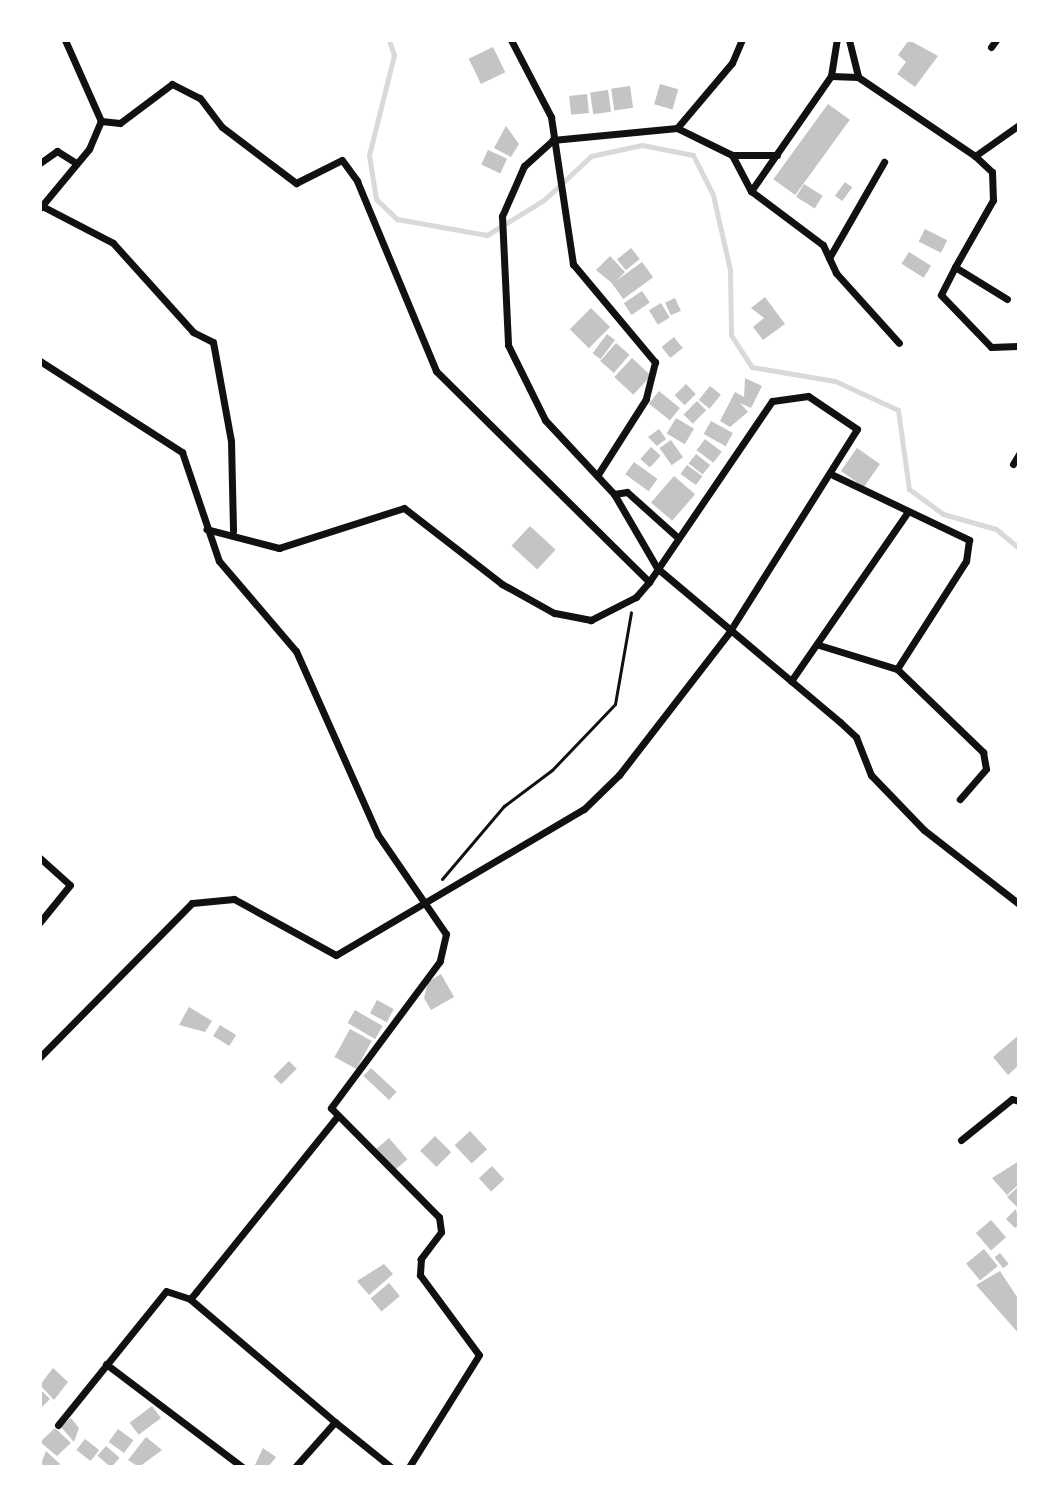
<!DOCTYPE html>
<html>
<head>
<meta charset="utf-8">
<style>
  body { margin:0 }
  #map { position:relative; width:1059px; height:1507px; overflow:hidden; background:#fff; font-family:Figtree,sans-serif }
  div>[style] { position:absolute }
  .stream>* { height:5px; margin:-2.5px; padding:0 2.5px; transform-origin:2.5px; border-radius:2.5px; background:#d9d9d9 }
  .building>* { inset:0; background:#c4c4c4; transform-origin:0 0 }
  .path>* { height:3px; margin:-1.5px; padding:0 1.5px; transform-origin:1.5px; border-radius:1.5px; background:#111 }
  .minor>* { height:7px; margin:-3.5px; padding:0 3.5px; transform-origin:3.5px; border-radius:3.5px; background:#111 }
  span { translate:-50% -50%; white-space:nowrap; text-align:center; line-height:1.15; -webkit-text-stroke:6px #fff; paint-order:stroke }
  .frame { position:absolute; inset:0; border:42px solid #fff; pointer-events:none }
</style>
</head>
<body>
<div id="map">
  <div class="stream">
    <div style="left:389px;top:40px;width:16px;rotate:72deg"></div>
    <div style="left:394px;top:55px;width:103px;rotate:104deg"></div>
    <div style="left:369px;top:155px;width:45px;rotate:81deg"></div>
    <div style="left:376px;top:199px;width:29px;rotate:44deg"></div>
    <div style="left:397px;top:219px;width:91px;rotate:10.1deg"></div>
    <div style="left:487px;top:235px;width:67px;rotate:-31.6deg"></div>
    <div style="left:544px;top:200px;width:64px;rotate:-43.1deg"></div>
    <div style="left:591px;top:156px;width:52px;rotate:-12.2deg"></div>
    <div style="left:642px;top:145px;width:52px;rotate:11.1deg"></div>
    <div style="left:693px;top:155px;width:45px;rotate:63.4deg"></div>
    <div style="left:713px;top:195px;width:77px;rotate:77.2deg"></div>
    <div style="left:730px;top:270px;width:65px;rotate:89.1deg"></div>
    <div style="left:731px;top:335px;width:38px;rotate:57deg"></div>
    <div style="left:752px;top:367px;width:84px;rotate:9.6deg"></div>
    <div style="left:835px;top:381px;width:69px;rotate:24.7deg"></div>
    <div style="left:898px;top:410px;width:80px;rotate:82.1deg"></div>
    <div style="left:909px;top:489px;width:42px;rotate:36.3deg"></div>
    <div style="left:943px;top:514px;width:55px;rotate:15.8deg"></div>
    <div style="left:996px;top:529px;width:30px;rotate:40deg"></div>
  </div>
  <div class="building">
    <div style="clip-path:polygon(909px 40px,938px 56px,915px 87px,897px 74px,906px 62px,898px 55px)"></div>
    <div style="left:493px;top:47px;width:28px;height:27px;rotate:64deg"></div>
    <div style="left:660px;top:84px;width:19px;height:21px;rotate:16deg"></div>
    <div style="left:630px;top:86px;width:22px;height:19px;rotate:82deg"></div>
    <div style="left:608px;top:90px;width:22px;height:18px;rotate:82deg"></div>
    <div style="left:587px;top:94px;width:19px;height:18px;rotate:84deg"></div>
    <div style="left:828px;top:104px;width:27px;height:93px;rotate:36deg"></div>
    <div style="clip-path:polygon(506px 126px,519px 144px,511px 157px,494px 148px)"></div>
    <div style="left:488px;top:150px;width:21px;height:16px;rotate:25deg"></div>
    <div style="left:845px;top:182px;width:9px;height:17px;rotate:36deg"></div>
    <div style="left:804px;top:184px;width:22px;height:15px;rotate:32deg"></div>
    <div style="left:925px;top:229px;width:25px;height:14px;rotate:27deg"></div>
    <div style="left:631px;top:248px;width:14px;height:18px;rotate:51deg"></div>
    <div style="left:909px;top:252px;width:26px;height:14px;rotate:32deg"></div>
    <div style="clip-path:polygon(610px 256px,625px 272px,613px 284px,596px 270px)"></div>
    <div style="left:642px;top:262px;width:19px;height:37px;rotate:54deg"></div>
    <div style="left:642px;top:291px;width:14px;height:22px;rotate:56deg"></div>
    <div style="clip-path:polygon(765px 297px,785px 324px,763px 340px,753px 327px,764px 318px,751px 308px)"></div>
    <div style="left:675px;top:298px;width:14px;height:11px;rotate:65deg"></div>
    <div style="left:661px;top:303px;width:17px;height:14px;rotate:59deg"></div>
    <div style="left:591px;top:308px;width:27px;height:30px;rotate:45deg"></div>
    <div style="left:607px;top:334px;width:10px;height:24px;rotate:37deg"></div>
    <div style="left:674px;top:337px;width:14px;height:16px;rotate:51deg"></div>
    <div style="left:616px;top:343px;width:18px;height:24px;rotate:41deg"></div>
    <div style="left:632px;top:358px;width:26px;height:26px;rotate:43deg"></div>
    <div style="clip-path:polygon(745px 378px,762px 386px,751px 408px,740px 403px,748px 412px,730px 427px,720px 421px,735px 392px,744px 397px)"></div>
    <div style="left:686px;top:384px;width:14px;height:16px;rotate:45deg"></div>
    <div style="left:710px;top:386px;width:14px;height:18px;rotate:39deg"></div>
    <div style="left:659px;top:391px;width:27px;height:16px;rotate:39deg"></div>
    <div style="left:697px;top:401px;width:13px;height:19px;rotate:45deg"></div>
    <div style="left:676px;top:418px;width:21px;height:18px;rotate:31deg"></div>
    <div style="left:711px;top:421px;width:25px;height:15px;rotate:29deg"></div>
    <div style="clip-path:polygon(659px 429px,666px 439px,657px 446px,648px 437px)"></div>
    <div style="left:705px;top:439px;width:21px;height:14px;rotate:37deg"></div>
    <div style="left:671px;top:440px;width:21px;height:14px;rotate:55deg"></div>
    <div style="left:651px;top:447px;width:13px;height:16px;rotate:42deg"></div>
    <div style="left:857px;top:448px;width:28px;height:28px;rotate:35deg"></div>
    <div style="left:696px;top:454px;width:18px;height:12px;rotate:38deg"></div>
    <div style="left:634px;top:462px;width:29px;height:15px;rotate:36deg"></div>
    <div style="left:687px;top:465px;width:19px;height:11px;rotate:36deg"></div>
    <div style="left:674px;top:476px;width:28px;height:35px;rotate:41deg"></div>
    <div style="left:530px;top:526px;width:35px;height:27px;rotate:43deg"></div>
    <div style="clip-path:polygon(441px 974px,454px 997px,431px 1010px,424px 998px,428px 982px)"></div>
    <div style="left:377px;top:1000px;width:19px;height:15px;rotate:28deg"></div>
    <div style="clip-path:polygon(189px 1007px,212px 1021px,205px 1032px,179px 1025px)"></div>
    <div style="left:355px;top:1010px;width:32px;height:15px;rotate:30deg"></div>
    <div style="left:220px;top:1025px;width:19px;height:13px;rotate:32deg"></div>
    <div style="left:350px;top:1029px;width:25px;height:32px;rotate:29deg"></div>
    <div style="clip-path:polygon(1019px 1035px,1019px 1065px,1008px 1075px,993px 1057px)"></div>
    <div style="left:289px;top:1061px;width:11px;height:22px;rotate:45deg"></div>
    <div style="left:371px;top:1068px;width:35px;height:11px;rotate:43deg"></div>
    <div style="left:470px;top:1131px;width:25px;height:21px;rotate:47deg"></div>
    <div style="left:435px;top:1136px;width:23px;height:21px;rotate:45deg"></div>
    <div style="left:389px;top:1138px;width:28px;height:18px;rotate:49deg"></div>
    <div style="clip-path:polygon(1019px 1161px,1019px 1184px,1007px 1195px,992px 1178px)"></div>
    <div style="left:492px;top:1166px;width:18px;height:18px;rotate:47deg"></div>
    <div style="clip-path:polygon(1019px 1186px,1019px 1209px,1007px 1197px)"></div>
    <div style="clip-path:polygon(1016px 1209px,1019px 1225px,1015px 1228px,1006px 1219px)"></div>
    <div style="left:991px;top:1220px;width:23px;height:20px;rotate:49deg"></div>
    <div style="left:984px;top:1249px;width:22px;height:23px;rotate:51deg"></div>
    <div style="left:1000px;top:1253px;width:14px;height:7px;rotate:51deg"></div>
    <div style="clip-path:polygon(384px 1264px,393px 1274px,369px 1295px,357px 1281px)"></div>
    <div style="clip-path:polygon(1000px 1271px,1019px 1300px,1019px 1334px,976px 1285px)"></div>
    <div style="left:389px;top:1283px;width:17px;height:24px;rotate:50deg"></div>
    <div style="clip-path:polygon(53px 1368px,68px 1382px,54px 1400px,40px 1385px)"></div>
    <div style="clip-path:polygon(40px 1389px,50px 1399px,40px 1409px)"></div>
    <div style="left:152px;top:1406px;width:15px;height:28px;rotate:53deg"></div>
    <div style="clip-path:polygon(71px 1418px,79px 1428px,74px 1442px,61px 1427px)"></div>
    <div style="clip-path:polygon(55px 1428px,71px 1443px,57px 1456px,40px 1442px)"></div>
    <div style="left:118px;top:1429px;width:19px;height:16px;rotate:36deg"></div>
    <div style="clip-path:polygon(146px 1437px,162px 1450px,139px 1467px,128px 1460px)"></div>
    <div style="left:85px;top:1439px;width:18px;height:14px;rotate:38deg"></div>
    <div style="left:106px;top:1446px;width:18px;height:13px;rotate:41deg"></div>
    <div style="clip-path:polygon(263px 1448px,276px 1457px,268px 1467px,254px 1467px)"></div>
    <div style="clip-path:polygon(46px 1451px,60px 1464px,57px 1467px,40px 1467px)"></div>
  </div>
  <div class="path">
    <div style="left:442px;top:879px;width:96px;rotate:-49.7deg"></div>
    <div style="left:504px;top:806px;width:60px;rotate:-36.9deg"></div>
    <div style="left:552px;top:770px;width:91px;rotate:-46.3deg"></div>
    <div style="left:615px;top:704px;width:93px;rotate:-80.1deg"></div>
  </div>
  <div class="minor">
    <div style="left:511px;top:40px;width:87px;rotate:62.5deg"></div>
    <div style="left:551px;top:117px;width:149px;rotate:81.5deg"></div>
    <div style="left:573px;top:264px;width:128px;rotate:50.1deg"></div>
    <div style="left:655px;top:362px;width:38px;rotate:104deg"></div>
    <div style="left:646px;top:399px;width:91px;rotate:122.5deg"></div>
    <div style="left:849px;top:40px;width:38px;rotate:76deg"></div>
    <div style="left:991px;top:47px;width:9px;rotate:-54deg"></div>
    <div style="left:831px;top:76px;width:36px;rotate:-81deg"></div>
    <div style="left:101px;top:121px;width:19px;rotate:6deg"></div>
    <div style="left:120px;top:123px;width:65px;rotate:-36.9deg"></div>
    <div style="left:172px;top:84px;width:31px;rotate:27deg"></div>
    <div style="left:200px;top:98px;width:36px;rotate:53deg"></div>
    <div style="left:222px;top:127px;width:93px;rotate:37.1deg"></div>
    <div style="left:296px;top:183px;width:51px;rotate:-26.6deg"></div>
    <div style="left:342px;top:160px;width:26px;rotate:54deg"></div>
    <div style="left:357px;top:181px;width:206px;rotate:67.4deg"></div>
    <div style="left:436px;top:371px;width:300px;rotate:44.7deg"></div>
    <div style="left:677px;top:128px;width:85px;rotate:-49.8deg"></div>
    <div style="left:732px;top:63px;width:25px;rotate:-67deg"></div>
    <div style="left:732px;top:155px;width:41px;rotate:62.2deg"></div>
    <div style="left:751px;top:191px;width:90px;rotate:36.9deg"></div>
    <div style="left:823px;top:245px;width:31px;rotate:65deg"></div>
    <div style="left:836px;top:273px;width:94px;rotate:48deg"></div>
    <div style="left:777px;top:155px;width:45px;rotate:180deg"></div>
    <div style="left:732px;top:155px;width:61px;rotate:-153.9deg"></div>
    <div style="left:677px;top:128px;width:125px;rotate:174.5deg"></div>
    <div style="left:553px;top:140px;width:39px;rotate:138deg"></div>
    <div style="left:524px;top:166px;width:55px;rotate:113.7deg"></div>
    <div style="left:502px;top:216px;width:129px;rotate:87.3deg"></div>
    <div style="left:508px;top:345px;width:84px;rotate:63.7deg"></div>
    <div style="left:545px;top:420px;width:101px;rotate:47deg"></div>
    <div style="left:614px;top:494px;width:86px;rotate:59.8deg"></div>
    <div style="left:657px;top:568px;width:239px;rotate:40.1deg"></div>
    <div style="left:840px;top:722px;width:22px;rotate:43deg"></div>
    <div style="left:856px;top:737px;width:41px;rotate:68.5deg"></div>
    <div style="left:871px;top:775px;width:76px;rotate:46.1deg"></div>
    <div style="left:924px;top:830px;width:120px;rotate:37.9deg"></div>
    <div style="left:975px;top:156px;width:23px;rotate:43deg"></div>
    <div style="left:992px;top:172px;width:28px;rotate:88deg"></div>
    <div style="left:993px;top:200px;width:77px;rotate:119.6deg"></div>
    <div style="left:955px;top:267px;width:61px;rotate:31.6deg"></div>
    <div style="left:40px;top:163px;width:21px;rotate:-35deg"></div>
    <div style="left:57px;top:151px;width:22px;rotate:32deg"></div>
    <div style="left:751px;top:191px;width:140px;rotate:-55.2deg"></div>
    <div style="left:831px;top:76px;width:27px;rotate:2deg"></div>
    <div style="left:858px;top:77px;width:141px;rotate:34deg"></div>
    <div style="left:975px;top:156px;width:54px;rotate:-35.2deg"></div>
    <div style="left:42px;top:206px;width:80px;rotate:27.5deg"></div>
    <div style="left:113px;top:243px;width:120px;rotate:48deg"></div>
    <div style="left:193px;top:332px;width:22px;rotate:27deg"></div>
    <div style="left:213px;top:342px;width:101px;rotate:79.7deg"></div>
    <div style="left:231px;top:441px;width:90px;rotate:88.7deg"></div>
    <div style="left:40px;top:208px;width:77px;rotate:-50.3deg"></div>
    <div style="left:89px;top:149px;width:30px;rotate:-67deg"></div>
    <div style="left:101px;top:121px;width:89px;rotate:-114deg"></div>
    <div style="left:829px;top:258px;width:111px;rotate:-60.2deg"></div>
    <div style="left:955px;top:267px;width:31px;rotate:117deg"></div>
    <div style="left:941px;top:295px;width:72px;rotate:46.1deg"></div>
    <div style="left:991px;top:347px;width:28px;rotate:-2deg"></div>
    <div style="left:40px;top:361px;width:169px;rotate:32.7deg"></div>
    <div style="left:182px;top:452px;width:115px;rotate:71.3deg"></div>
    <div style="left:219px;top:561px;width:118px;rotate:49.5deg"></div>
    <div style="left:296px;top:651px;width:201px;rotate:66deg"></div>
    <div style="left:378px;top:835px;width:120px;rotate:55.5deg"></div>
    <div style="left:446px;top:934px;width:28px;rotate:103deg"></div>
    <div style="left:440px;top:961px;width:183px;rotate:126.6deg"></div>
    <div style="left:331px;top:1108px;width:153px;rotate:45.3deg"></div>
    <div style="left:439px;top:1217px;width:15px;rotate:82deg"></div>
    <div style="left:441px;top:1232px;width:34px;rotate:127deg"></div>
    <div style="left:421px;top:1259px;width:16px;rotate:94deg"></div>
    <div style="left:420px;top:1275px;width:99px;rotate:53.6deg"></div>
    <div style="left:479px;top:1355px;width:132px;rotate:122deg"></div>
    <div style="left:1013px;top:464px;width:12px;rotate:-59deg"></div>
    <div style="left:833px;top:475px;width:151px;rotate:25.5deg"></div>
    <div style="left:969px;top:540px;width:21px;rotate:98deg"></div>
    <div style="left:966px;top:561px;width:128px;rotate:122.6deg"></div>
    <div style="left:614px;top:494px;width:13px;rotate:-9deg"></div>
    <div style="left:627px;top:492px;width:66px;rotate:41.9deg"></div>
    <div style="left:819px;top:645px;width:82px;rotate:17.1deg"></div>
    <div style="left:897px;top:669px;width:120px;rotate:44deg"></div>
    <div style="left:983px;top:752px;width:17px;rotate:80deg"></div>
    <div style="left:986px;top:769px;width:40px;rotate:131deg"></div>
    <div style="left:791px;top:681px;width:203px;rotate:-55.4deg"></div>
    <div style="left:40px;top:858px;width:40px;rotate:42deg"></div>
    <div style="left:70px;top:885px;width:48px;rotate:129deg"></div>
    <div style="left:40px;top:1057px;width:216px;rotate:-45.4deg"></div>
    <div style="left:192px;top:903px;width:42px;rotate:-5.4deg"></div>
    <div style="left:234px;top:899px;width:116px;rotate:28.8deg"></div>
    <div style="left:336px;top:955px;width:288px;rotate:-30.5deg"></div>
    <div style="left:584px;top:809px;width:49px;rotate:-44.2deg"></div>
    <div style="left:619px;top:775px;width:178px;rotate:-52.3deg"></div>
    <div style="left:728px;top:634px;width:242px;rotate:-57.8deg"></div>
    <div style="left:857px;top:429px;width:59px;rotate:-146deg"></div>
    <div style="left:808px;top:396px;width:36px;rotate:172deg"></div>
    <div style="left:772px;top:401px;width:219px;rotate:124.2deg"></div>
    <div style="left:649px;top:582px;width:20px;rotate:131deg"></div>
    <div style="left:636px;top:597px;width:51px;rotate:152.9deg"></div>
    <div style="left:591px;top:620px;width:38px;rotate:-169deg"></div>
    <div style="left:554px;top:613px;width:60px;rotate:-150.9deg"></div>
    <div style="left:502px;top:584px;width:124px;rotate:-142.2deg"></div>
    <div style="left:404px;top:508px;width:131px;rotate:162.3deg"></div>
    <div style="left:279px;top:548px;width:75px;rotate:-165.4deg"></div>
    <div style="left:961px;top:1140px;width:65px;rotate:-38.8deg"></div>
    <div style="left:1012px;top:1099px;width:7px;rotate:16deg"></div>
    <div style="left:190px;top:1299px;width:190px;rotate:40.3deg"></div>
    <div style="left:106px;top:1364px;width:171px;rotate:37.1deg"></div>
    <div style="left:58px;top:1425px;width:172px;rotate:-51.1deg"></div>
    <div style="left:166px;top:1291px;width:25px;rotate:18deg"></div>
    <div style="left:190px;top:1299px;width:9px;rotate:-49deg"></div>
    <div style="left:196px;top:1292px;width:223px;rotate:-51.2deg"></div>
    <div style="left:295px;top:1467px;width:60px;rotate:-48.4deg"></div>
    <div style="left:335px;top:1422px;width:72px;rotate:38.8deg"></div>
  </div>
  <div class="frame"></div>
</div>
</body>
</html>
